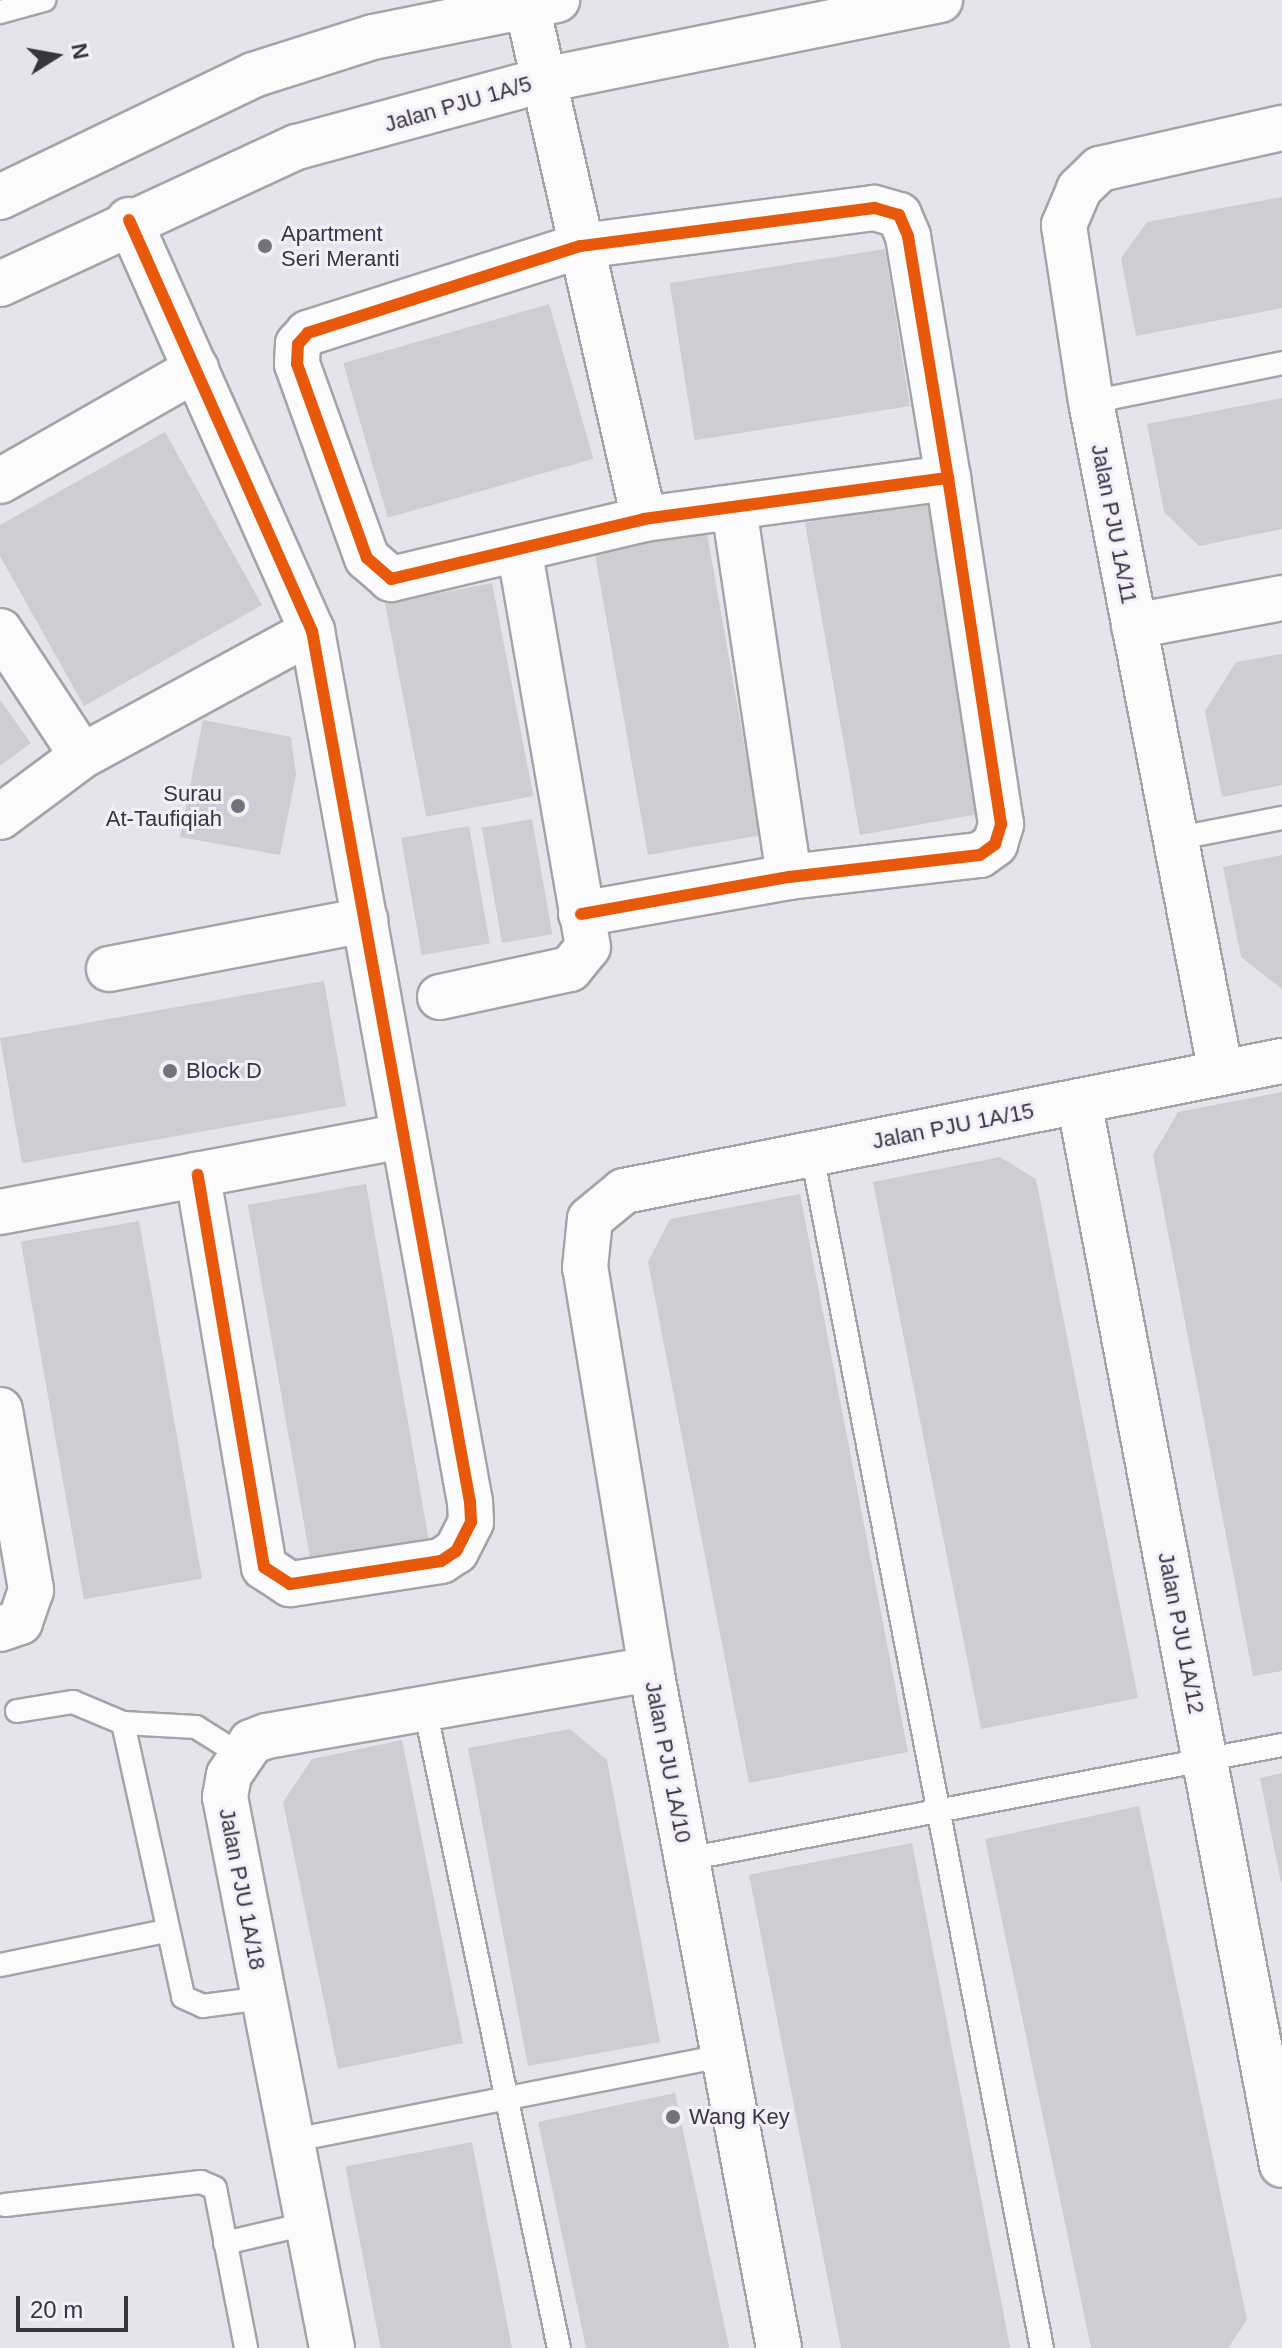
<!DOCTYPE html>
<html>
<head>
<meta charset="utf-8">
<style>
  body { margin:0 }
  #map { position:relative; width:1282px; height:2348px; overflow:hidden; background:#e6e4eb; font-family:Arial,sans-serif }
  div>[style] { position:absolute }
  .building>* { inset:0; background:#cecdd2; transform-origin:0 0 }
  .roads { filter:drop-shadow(2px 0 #a5a3a8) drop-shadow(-2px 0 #a5a3a8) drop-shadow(0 2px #a5a3a8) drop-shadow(0 -2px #a5a3a8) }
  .lane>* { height:22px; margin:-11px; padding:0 11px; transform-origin:11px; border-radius:11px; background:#fbfbfc }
  .street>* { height:44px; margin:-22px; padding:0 22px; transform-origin:22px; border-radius:22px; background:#fbfbfc }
  .secondary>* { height:44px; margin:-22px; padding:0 22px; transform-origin:22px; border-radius:22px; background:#fbfbfc }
  .cycleway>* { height:12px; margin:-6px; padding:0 6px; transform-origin:6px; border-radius:6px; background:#e8590c }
  .dots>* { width:22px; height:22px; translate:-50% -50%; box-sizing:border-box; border:4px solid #f3eefb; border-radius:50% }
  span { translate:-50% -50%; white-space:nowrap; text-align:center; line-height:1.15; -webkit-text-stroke:6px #f3eefb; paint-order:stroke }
  .street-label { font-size:22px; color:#38363c }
  .poi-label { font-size:22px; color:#38363c }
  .left { translate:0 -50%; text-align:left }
  .right { translate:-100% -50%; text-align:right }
  .north { position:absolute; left:16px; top:16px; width:80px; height:80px; -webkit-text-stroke:6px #f3eefb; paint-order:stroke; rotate:79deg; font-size:22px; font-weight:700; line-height:32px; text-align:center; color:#38363c }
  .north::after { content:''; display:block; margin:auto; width:28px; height:36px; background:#38363c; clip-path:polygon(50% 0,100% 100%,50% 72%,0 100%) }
  .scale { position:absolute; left:16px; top:2296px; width:112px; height:36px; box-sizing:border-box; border:4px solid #38363c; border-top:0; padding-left:10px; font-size:24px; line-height:28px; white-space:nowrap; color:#38363c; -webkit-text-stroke:6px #f3eefb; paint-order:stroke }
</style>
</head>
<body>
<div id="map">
  <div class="building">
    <div style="clip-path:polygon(1282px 197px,1282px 308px,1136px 336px,1121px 258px,1147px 222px)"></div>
    <div style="left:885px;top:249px;width:159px;height:218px;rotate:81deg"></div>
    <div style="left:549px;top:304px;width:161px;height:214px;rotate:74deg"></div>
    <div style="clip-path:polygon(1282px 398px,1282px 529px,1199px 546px,1164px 512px,1147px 424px)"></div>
    <div style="clip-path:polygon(165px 432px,262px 605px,84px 706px,0 556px,0 525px)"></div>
    <div style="left:928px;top:501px;width:317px;height:125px;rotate:80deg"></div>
    <div style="left:705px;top:522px;width:318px;height:114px;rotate:80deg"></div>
    <div style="left:492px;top:583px;width:217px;height:109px;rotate:79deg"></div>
    <div style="clip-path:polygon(1282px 654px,1282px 785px,1222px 797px,1205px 711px,1236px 662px)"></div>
    <div style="clip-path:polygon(0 700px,31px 743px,0 766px)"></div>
    <div style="clip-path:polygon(203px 720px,291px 737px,296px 775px,280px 855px,180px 837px)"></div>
    <div style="left:532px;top:819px;width:117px;height:51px;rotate:80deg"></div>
    <div style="left:469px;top:826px;width:119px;height:69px;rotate:80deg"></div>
    <div style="clip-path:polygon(1282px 855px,1282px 989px,1241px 957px,1223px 867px)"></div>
    <div style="left:324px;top:981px;width:127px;height:329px;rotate:80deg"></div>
    <div style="clip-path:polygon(1282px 1092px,1282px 1671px,1253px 1676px,1153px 1155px,1178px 1112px)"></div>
    <div style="clip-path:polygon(1000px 1157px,1036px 1179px,1138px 1698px,981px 1729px,873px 1182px)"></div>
    <div style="left:366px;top:1184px;width:364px;height:120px;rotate:80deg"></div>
    <div style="clip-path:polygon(800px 1194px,908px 1752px,749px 1783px,648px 1262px,670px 1219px)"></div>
    <div style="left:139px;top:1221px;width:363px;height:120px;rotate:80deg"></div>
    <div style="clip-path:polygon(570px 1729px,607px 1760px,660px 2042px,528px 2066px,468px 1748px)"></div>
    <div style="clip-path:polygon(402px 1740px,463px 2043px,338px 2069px,283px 1802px,312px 1759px)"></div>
    <div style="clip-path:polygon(1282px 1773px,1282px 1882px,1281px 1882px,1260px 1778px)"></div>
    <div style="clip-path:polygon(1139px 1806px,1247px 2320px,1228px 2348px,1091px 2348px,985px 1839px)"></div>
    <div style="left:912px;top:1843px;width:515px;height:166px;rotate:79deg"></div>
    <div style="left:675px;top:2093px;width:261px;height:140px;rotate:78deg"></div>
    <div style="left:472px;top:2142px;width:210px;height:129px;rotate:79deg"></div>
  </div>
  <div class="roads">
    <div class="lane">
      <div style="left:0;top:12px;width:46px;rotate:-15.3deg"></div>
      <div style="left:1091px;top:402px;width:195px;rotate:-11.5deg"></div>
      <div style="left:1174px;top:839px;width:110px;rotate:-11deg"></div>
      <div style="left:812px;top:1154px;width:1216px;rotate:79.1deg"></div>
      <div style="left:425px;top:1709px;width:653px;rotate:78.16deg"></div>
      <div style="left:17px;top:1711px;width:57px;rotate:-9.1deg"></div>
      <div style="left:73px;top:1702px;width:54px;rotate:22.8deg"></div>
      <div style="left:239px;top:1754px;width:51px;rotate:-147.9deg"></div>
      <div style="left:196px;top:1727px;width:73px;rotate:-176.9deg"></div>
      <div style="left:123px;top:1723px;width:280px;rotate:77.6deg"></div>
      <div style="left:183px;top:1997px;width:22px;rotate:24deg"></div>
      <div style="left:203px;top:2006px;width:61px;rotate:-7.6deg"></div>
      <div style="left:687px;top:1859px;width:606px;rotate:-10.85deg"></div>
      <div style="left:0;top:1965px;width:168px;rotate:-11.6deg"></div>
      <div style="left:289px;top:2141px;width:442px;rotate:-11.1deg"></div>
      <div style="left:5px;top:2205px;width:197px;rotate:-6.7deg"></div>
      <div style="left:201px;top:2182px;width:15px;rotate:23deg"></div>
      <div style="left:215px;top:2188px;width:163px;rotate:79deg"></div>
      <div style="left:225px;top:2243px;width:83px;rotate:-13.2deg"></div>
    </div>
    <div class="street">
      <div style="left:527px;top:6px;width:526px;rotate:77.15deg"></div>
      <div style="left:129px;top:220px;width:450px;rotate:66deg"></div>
      <div style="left:312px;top:631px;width:885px;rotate:79.72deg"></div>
      <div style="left:470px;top:1502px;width:20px;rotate:87deg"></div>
      <div style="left:471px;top:1522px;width:33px;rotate:117deg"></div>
      <div style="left:456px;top:1551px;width:18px;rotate:146deg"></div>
      <div style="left:441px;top:1561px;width:153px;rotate:171.3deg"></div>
      <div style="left:290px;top:1584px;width:31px;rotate:-147deg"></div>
      <div style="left:264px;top:1567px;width:398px;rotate:-99.6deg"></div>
      <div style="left:0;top:481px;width:226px;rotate:-29.7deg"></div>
      <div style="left:734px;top:508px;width:373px;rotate:81.5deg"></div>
      <div style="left:1134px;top:626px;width:151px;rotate:-10.7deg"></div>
      <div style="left:0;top:631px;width:149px;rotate:56.7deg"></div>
      <div style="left:0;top:817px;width:102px;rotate:-36.6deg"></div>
      <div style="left:82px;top:756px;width:262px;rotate:-28.5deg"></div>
      <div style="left:581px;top:914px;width:211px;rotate:-10.1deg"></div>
      <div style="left:789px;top:877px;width:192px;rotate:-6.6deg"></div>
      <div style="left:980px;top:855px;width:19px;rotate:-36deg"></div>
      <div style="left:995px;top:844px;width:21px;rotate:-73deg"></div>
      <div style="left:1001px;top:824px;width:350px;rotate:-98.7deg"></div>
      <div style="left:948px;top:478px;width:245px;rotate:-99.4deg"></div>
      <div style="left:908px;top:236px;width:23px;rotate:-113deg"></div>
      <div style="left:899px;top:215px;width:26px;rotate:-164deg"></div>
      <div style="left:874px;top:208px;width:296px;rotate:172.6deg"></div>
      <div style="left:580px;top:246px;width:286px;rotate:162.3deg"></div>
      <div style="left:308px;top:333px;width:15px;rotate:132deg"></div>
      <div style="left:298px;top:344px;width:20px;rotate:93deg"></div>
      <div style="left:297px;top:364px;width:206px;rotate:70.2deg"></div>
      <div style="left:367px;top:558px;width:32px;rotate:41deg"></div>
      <div style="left:391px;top:579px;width:260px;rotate:-13.3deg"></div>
      <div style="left:644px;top:519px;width:307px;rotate:-7.7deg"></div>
      <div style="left:109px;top:969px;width:261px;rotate:-10.8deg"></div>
      <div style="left:440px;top:997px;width:133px;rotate:-12.2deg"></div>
      <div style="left:570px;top:969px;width:28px;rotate:-51deg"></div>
      <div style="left:588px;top:947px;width:400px;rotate:-99.8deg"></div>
      <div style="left:1221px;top:1073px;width:683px;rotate:-100.96deg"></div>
      <div style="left:1091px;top:402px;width:179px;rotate:-98.7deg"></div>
      <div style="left:1064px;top:225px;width:39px;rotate:-67deg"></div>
      <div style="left:1079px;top:189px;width:29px;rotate:-44deg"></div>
      <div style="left:1100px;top:169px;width:187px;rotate:-12.7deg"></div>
      <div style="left:1079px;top:1101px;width:1083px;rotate:79.2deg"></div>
      <div style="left:0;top:1212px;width:410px;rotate:-10.7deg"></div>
      <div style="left:0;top:1410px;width:183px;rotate:80.2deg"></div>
      <div style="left:31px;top:1590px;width:34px;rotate:109deg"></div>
      <div style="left:20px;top:1622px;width:21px;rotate:161deg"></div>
      <div style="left:332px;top:2348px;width:561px;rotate:-100.99deg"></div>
      <div style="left:225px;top:1797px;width:22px;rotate:-80deg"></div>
      <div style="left:229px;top:1775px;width:40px;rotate:-56deg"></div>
      <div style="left:251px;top:1742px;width:17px;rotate:-21deg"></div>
      <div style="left:267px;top:1736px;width:390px;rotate:-9.9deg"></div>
      <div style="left:779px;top:2348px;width:691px;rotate:-100.68deg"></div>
      <div style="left:651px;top:1669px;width:406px;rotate:-99.3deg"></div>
      <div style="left:585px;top:1268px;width:49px;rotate:-84.2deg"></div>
      <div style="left:590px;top:1219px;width:44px;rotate:-39.5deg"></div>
      <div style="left:624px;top:1191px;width:671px;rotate:-11.18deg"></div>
    </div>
    <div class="secondary">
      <div style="left:0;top:197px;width:281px;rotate:-25.7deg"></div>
      <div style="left:253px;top:75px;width:126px;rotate:-17.6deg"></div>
      <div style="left:373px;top:37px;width:188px;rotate:-11.4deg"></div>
      <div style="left:0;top:284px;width:327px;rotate:-24.8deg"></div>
      <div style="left:297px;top:147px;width:256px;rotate:-15.2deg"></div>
      <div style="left:544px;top:80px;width:404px;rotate:-11.4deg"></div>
    </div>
  </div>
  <div class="cycleway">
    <div style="left:129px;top:220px;width:450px;rotate:66deg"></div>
    <div style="left:312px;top:631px;width:885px;rotate:79.72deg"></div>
    <div style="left:470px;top:1502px;width:20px;rotate:87deg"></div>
    <div style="left:471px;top:1522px;width:33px;rotate:117deg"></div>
    <div style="left:456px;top:1551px;width:18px;rotate:146deg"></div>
    <div style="left:441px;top:1561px;width:153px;rotate:171.3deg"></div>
    <div style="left:290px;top:1584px;width:31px;rotate:-147deg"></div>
    <div style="left:264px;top:1567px;width:398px;rotate:-99.6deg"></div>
    <div style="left:581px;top:914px;width:211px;rotate:-10.1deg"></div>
    <div style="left:789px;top:877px;width:192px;rotate:-6.6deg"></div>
    <div style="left:980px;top:855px;width:19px;rotate:-36deg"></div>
    <div style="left:995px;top:844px;width:21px;rotate:-73deg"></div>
    <div style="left:1001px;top:824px;width:350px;rotate:-98.7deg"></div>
    <div style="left:948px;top:478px;width:245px;rotate:-99.4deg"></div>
    <div style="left:908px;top:236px;width:23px;rotate:-113deg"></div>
    <div style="left:899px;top:215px;width:26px;rotate:-164deg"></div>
    <div style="left:874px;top:208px;width:296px;rotate:172.6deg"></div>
    <div style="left:580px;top:246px;width:286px;rotate:162.3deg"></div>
    <div style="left:308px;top:333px;width:15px;rotate:132deg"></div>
    <div style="left:298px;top:344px;width:20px;rotate:93deg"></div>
    <div style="left:297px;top:364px;width:206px;rotate:70.2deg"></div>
    <div style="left:367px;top:558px;width:32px;rotate:41deg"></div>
    <div style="left:391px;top:579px;width:260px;rotate:-13.3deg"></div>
    <div style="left:644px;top:519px;width:307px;rotate:-7.7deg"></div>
  </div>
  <div class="dots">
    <div style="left:265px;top:246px;background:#757379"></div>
    <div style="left:238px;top:806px;background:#757379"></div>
    <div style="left:170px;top:1071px;background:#757379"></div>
    <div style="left:673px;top:2117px;background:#757379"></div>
  </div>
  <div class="street-label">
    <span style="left:458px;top:104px;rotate:-16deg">Jalan PJU 1A/5</span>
    <span style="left:1114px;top:524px;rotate:79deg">Jalan PJU 1A/11</span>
    <span style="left:953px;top:1126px;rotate:-11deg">Jalan PJU 1A/15</span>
    <span style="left:1181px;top:1633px;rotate:79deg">Jalan PJU 1A/12</span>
    <span style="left:668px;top:1762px;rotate:79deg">Jalan PJU 1A/10</span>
    <span style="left:242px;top:1889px;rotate:79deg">Jalan PJU 1A/18</span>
  </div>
  <div class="poi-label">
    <span class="left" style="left:281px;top:246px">Apartment<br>Seri Meranti</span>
    <span class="right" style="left:222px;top:806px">Surau<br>At-Taufiqiah</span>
    <span class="left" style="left:186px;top:1071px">Block D</span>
    <span class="left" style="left:689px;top:2117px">Wang Key</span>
  </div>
  <div class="north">N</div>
  <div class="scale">20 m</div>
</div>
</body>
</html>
